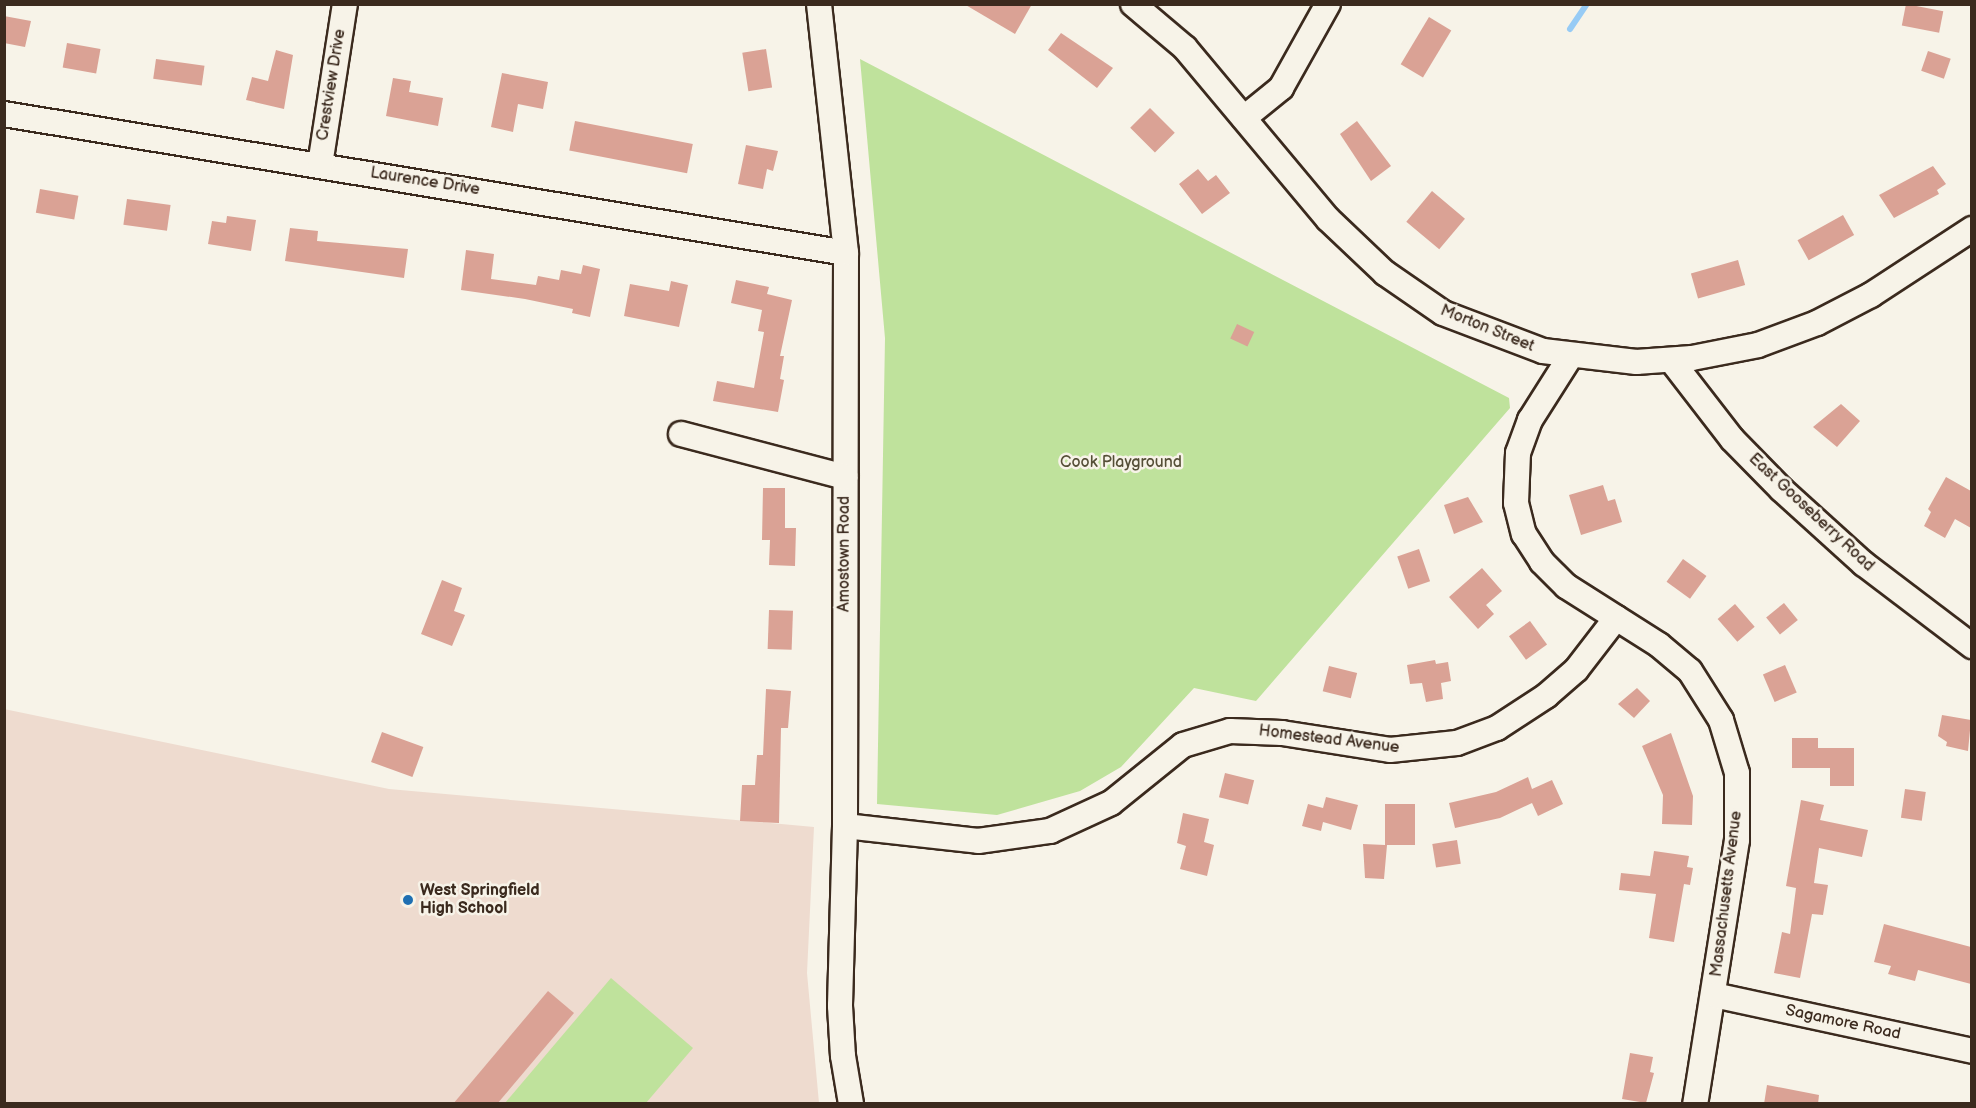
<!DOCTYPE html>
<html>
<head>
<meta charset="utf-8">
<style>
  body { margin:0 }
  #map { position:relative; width:1976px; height:1108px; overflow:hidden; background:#f7f3e8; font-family:"Balsamiq Sans",sans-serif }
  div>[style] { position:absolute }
  .built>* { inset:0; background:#eedbcf }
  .green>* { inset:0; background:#bfe29c }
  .stream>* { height:6px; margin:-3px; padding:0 3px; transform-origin:3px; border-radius:3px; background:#97cbf5 }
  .building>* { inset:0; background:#daa295; transform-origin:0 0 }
  .roads { filter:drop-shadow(2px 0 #3b2a1e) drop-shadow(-2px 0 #3b2a1e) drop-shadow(0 2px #3b2a1e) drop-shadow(0 -2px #3b2a1e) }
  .minor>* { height:24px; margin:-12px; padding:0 12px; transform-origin:12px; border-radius:12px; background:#f7f3e8 }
  .dots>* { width:16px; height:16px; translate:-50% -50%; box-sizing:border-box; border:3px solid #f7f3e8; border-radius:50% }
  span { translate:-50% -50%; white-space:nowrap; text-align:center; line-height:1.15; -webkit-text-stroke:5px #f7f3e8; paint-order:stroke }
  .street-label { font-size:16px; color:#3b2a1e }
  .park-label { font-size:16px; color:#554f37 }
  .poi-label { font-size:16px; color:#3b2a1e; font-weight:700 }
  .left { translate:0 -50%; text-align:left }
  .frame { position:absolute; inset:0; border:6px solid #3b2a1e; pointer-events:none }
</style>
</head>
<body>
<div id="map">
  <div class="built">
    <div style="clip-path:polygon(4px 709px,389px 789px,814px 827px,807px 973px,819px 1103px,5px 1103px)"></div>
  </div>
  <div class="green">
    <div style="clip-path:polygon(860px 59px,1509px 398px,1510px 408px,1256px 701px,1194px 688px,1121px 767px,1080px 791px,997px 815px,877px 804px,885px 338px)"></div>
    <div style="clip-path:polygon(611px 978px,693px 1048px,646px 1103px,505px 1103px)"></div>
  </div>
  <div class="stream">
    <div style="left:1570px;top:29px;width:30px;rotate:-56deg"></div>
  </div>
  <div class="building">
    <div style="clip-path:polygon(964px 4px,1032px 4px,1015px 34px)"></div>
    <div style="left:1906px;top:4px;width:38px;height:22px;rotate:11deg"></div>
    <div style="clip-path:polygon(4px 16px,31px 21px,25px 47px,4px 43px)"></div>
    <div style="left:1429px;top:17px;width:26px;height:55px;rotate:31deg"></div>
    <div style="clip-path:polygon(1061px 33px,1113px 68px,1097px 88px,1048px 50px)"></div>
    <div style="left:67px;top:43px;width:34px;height:25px;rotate:10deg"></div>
    <div style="left:766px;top:49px;width:39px;height:24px;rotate:81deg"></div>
    <div style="clip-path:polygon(276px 50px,293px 55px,284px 109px,246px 100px,252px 77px,268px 81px)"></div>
    <div style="left:1928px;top:51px;width:24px;height:21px;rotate:19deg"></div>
    <div style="left:156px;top:59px;width:49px;height:20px;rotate:8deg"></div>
    <div style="clip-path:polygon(502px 73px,548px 82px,543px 109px,518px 104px,513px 132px,491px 127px)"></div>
    <div style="clip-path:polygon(393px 78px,411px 81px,409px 92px,443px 98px,438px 126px,386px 116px)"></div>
    <div style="left:1150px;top:108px;width:35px;height:28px;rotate:45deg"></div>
    <div style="left:575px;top:121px;width:120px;height:30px;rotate:11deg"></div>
    <div style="clip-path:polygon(1357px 121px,1391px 166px,1371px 181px,1340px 134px)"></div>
    <div style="clip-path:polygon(746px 145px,778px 151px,773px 171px,767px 169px,763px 189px,738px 184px)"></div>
    <div style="clip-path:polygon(1933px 166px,1946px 184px,1937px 190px,1939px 194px,1894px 218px,1879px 195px)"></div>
    <div style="clip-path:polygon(1198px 169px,1208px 181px,1216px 175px,1230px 193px,1202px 214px,1179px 184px)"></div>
    <div style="left:40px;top:189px;width:39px;height:24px;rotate:10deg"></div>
    <div style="left:1432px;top:191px;width:43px;height:40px;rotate:40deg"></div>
    <div style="left:127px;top:199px;width:44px;height:26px;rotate:8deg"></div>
    <div style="left:1843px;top:215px;width:23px;height:52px;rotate:61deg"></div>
    <div style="clip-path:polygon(227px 216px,256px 220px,251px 251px,208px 244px,212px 221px,226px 223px)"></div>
    <div style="clip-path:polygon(290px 228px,318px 231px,317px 241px,408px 249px,404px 278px,285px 261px)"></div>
    <div style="clip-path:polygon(466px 250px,494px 254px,491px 279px,536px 285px,538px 276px,559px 280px,561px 270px,581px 274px,583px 265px,600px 269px,590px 317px,572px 313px,573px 309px,525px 299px,461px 290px)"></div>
    <div style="left:1738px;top:260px;width:26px;height:49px;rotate:74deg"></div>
    <div style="clip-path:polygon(736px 280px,769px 287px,767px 294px,792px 300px,780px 356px,784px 356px,780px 379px,784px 380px,778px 412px,713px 401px,717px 381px,754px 388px,764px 332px,758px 331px,762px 310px,731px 303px)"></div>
    <div style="clip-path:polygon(671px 281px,688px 285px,679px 327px,624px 316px,630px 284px,669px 291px)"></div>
    <div style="left:1237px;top:324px;width:19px;height:16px;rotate:25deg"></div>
    <div style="clip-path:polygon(1841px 404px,1860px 421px,1837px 447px,1813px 427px)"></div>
    <div style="clip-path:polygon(1946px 477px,1971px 491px,1971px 528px,1955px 519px,1945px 538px,1924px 526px,1931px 512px,1928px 509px)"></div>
    <div style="clip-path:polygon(1603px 485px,1608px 501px,1615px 499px,1622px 522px,1581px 535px,1569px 495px)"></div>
    <div style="clip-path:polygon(763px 488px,785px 488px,785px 528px,796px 528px,795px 566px,769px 565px,770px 540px,762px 540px)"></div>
    <div style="clip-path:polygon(1468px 497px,1483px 522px,1454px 534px,1444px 505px)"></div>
    <div style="left:1419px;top:549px;width:34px;height:23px;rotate:71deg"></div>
    <div style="left:1683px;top:559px;width:29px;height:28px;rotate:36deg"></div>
    <div style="clip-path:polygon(1482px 568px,1502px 591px,1486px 605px,1494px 614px,1478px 629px,1449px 597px)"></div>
    <div style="clip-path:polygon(442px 580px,462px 588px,454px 611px,465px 615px,452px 646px,421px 634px)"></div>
    <div style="left:1784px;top:603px;width:22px;height:23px;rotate:51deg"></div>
    <div style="left:1735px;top:604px;width:30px;height:23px;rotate:49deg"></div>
    <div style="left:769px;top:610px;width:24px;height:39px;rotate:2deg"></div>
    <div style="left:1530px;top:621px;width:29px;height:26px;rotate:54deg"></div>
    <div style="clip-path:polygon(1435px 660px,1436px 664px,1448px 662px,1451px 681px,1441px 683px,1443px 699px,1426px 702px,1422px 683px,1410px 684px,1407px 665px)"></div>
    <div style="left:1785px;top:665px;width:30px;height:24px;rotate:67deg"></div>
    <div style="left:1329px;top:666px;width:29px;height:26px;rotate:14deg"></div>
    <div style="clip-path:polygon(1637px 688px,1650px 701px,1634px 718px,1618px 704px)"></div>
    <div style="clip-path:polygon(766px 689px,791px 691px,788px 728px,781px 728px,779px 823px,740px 821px,742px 785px,755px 785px,757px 755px,763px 755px)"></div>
    <div style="clip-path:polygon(1942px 715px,1971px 720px,1968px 751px,1946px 746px,1947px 742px,1938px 736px)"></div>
    <div style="left:382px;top:732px;width:44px;height:32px;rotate:20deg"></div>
    <div style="clip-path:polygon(1671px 733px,1693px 796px,1692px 825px,1662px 824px,1663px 795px,1642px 746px)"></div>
    <div style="clip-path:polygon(1792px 738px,1818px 738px,1818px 748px,1854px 748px,1854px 786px,1830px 786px,1830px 768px,1792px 768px)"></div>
    <div style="left:1225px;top:773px;width:30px;height:25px;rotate:14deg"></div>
    <div style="clip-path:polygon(1528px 777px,1532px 789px,1552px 780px,1563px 804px,1538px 816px,1532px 803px,1500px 818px,1455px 828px,1449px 803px,1496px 792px)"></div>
    <div style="left:1905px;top:789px;width:21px;height:29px;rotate:8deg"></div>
    <div style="clip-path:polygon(1326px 797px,1358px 805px,1351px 830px,1323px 822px,1321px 831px,1302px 826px,1308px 804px,1323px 808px)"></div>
    <div style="clip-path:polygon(1801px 800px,1824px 805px,1820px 820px,1868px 830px,1862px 857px,1819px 848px,1814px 883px,1828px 885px,1823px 915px,1812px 914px,1800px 978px,1774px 973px,1782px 932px,1790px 934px,1796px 888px,1786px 886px)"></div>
    <div style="clip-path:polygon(1385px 804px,1415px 804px,1415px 845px,1387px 845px,1384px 879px,1365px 878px,1363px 844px,1385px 845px)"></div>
    <div style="clip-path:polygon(1183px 813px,1209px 819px,1204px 842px,1214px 845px,1207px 876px,1180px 869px,1186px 846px,1177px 843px)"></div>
    <div style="left:1457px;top:840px;width:24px;height:25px;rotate:81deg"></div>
    <div style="clip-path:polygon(1654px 851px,1689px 856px,1687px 867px,1693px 868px,1690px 885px,1684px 884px,1674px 942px,1649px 938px,1656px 894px,1619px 890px,1621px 873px,1650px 876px)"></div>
    <div style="clip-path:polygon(1884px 924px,1971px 947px,1971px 984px,1918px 970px,1915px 981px,1888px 974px,1891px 966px,1874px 962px)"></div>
    <div style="clip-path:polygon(548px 991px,574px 1013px,497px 1104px,453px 1104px)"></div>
    <div style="clip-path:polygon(1630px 1053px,1653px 1057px,1650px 1072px,1654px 1073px,1646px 1103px,1622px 1099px)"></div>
    <div style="clip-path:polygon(1767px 1085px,1819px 1095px,1818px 1104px,1764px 1104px)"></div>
  </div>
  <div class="roads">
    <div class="minor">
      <div style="left:819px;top:4px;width:250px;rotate:83.8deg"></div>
      <div style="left:846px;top:253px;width:573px;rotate:90.1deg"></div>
      <div style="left:845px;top:826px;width:180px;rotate:91.6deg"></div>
      <div style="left:840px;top:1006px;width:50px;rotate:86.6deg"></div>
      <div style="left:843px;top:1056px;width:49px;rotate:80.5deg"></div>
      <div style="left:1133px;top:4px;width:68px;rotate:40.2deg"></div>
      <div style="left:1185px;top:48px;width:223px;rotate:50.1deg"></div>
      <div style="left:1328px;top:219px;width:79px;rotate:43.5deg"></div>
      <div style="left:1385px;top:273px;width:70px;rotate:34.6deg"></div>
      <div style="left:1443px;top:313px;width:107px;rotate:20.8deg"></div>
      <div style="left:1543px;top:351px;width:94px;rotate:6.7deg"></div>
      <div style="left:1636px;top:362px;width:56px;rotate:-4.1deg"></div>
      <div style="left:1692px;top:358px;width:67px;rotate:-11.1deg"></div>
      <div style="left:1758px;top:345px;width:63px;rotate:-20.4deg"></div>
      <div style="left:1817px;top:323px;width:61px;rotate:-27.4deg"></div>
      <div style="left:1871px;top:295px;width:121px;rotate:-33.2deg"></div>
      <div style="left:4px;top:114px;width:853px;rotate:9.37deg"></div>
      <div style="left:1244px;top:118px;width:48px;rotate:-39deg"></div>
      <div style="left:1281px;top:88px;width:96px;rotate:-60.8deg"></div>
      <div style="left:320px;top:165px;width:163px;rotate:-81.2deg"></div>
      <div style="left:1570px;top:357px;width:75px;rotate:122.4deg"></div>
      <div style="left:1530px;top:420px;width:35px;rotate:110deg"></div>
      <div style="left:1518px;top:453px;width:50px;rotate:92.3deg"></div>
      <div style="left:1516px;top:503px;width:32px;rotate:76deg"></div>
      <div style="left:1524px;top:534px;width:33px;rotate:57deg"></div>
      <div style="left:1542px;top:562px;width:34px;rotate:45deg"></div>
      <div style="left:1566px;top:586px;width:110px;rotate:32.4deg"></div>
      <div style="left:1659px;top:645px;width:40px;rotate:40deg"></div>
      <div style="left:1690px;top:671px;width:58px;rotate:57.7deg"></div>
      <div style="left:1721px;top:720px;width:55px;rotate:73.2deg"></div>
      <div style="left:1737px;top:773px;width:67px;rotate:90deg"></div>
      <div style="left:1737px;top:840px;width:267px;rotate:99deg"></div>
      <div style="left:1671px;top:360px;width:100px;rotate:52.3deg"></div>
      <div style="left:1732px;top:439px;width:71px;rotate:45.6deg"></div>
      <div style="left:1782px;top:490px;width:110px;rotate:42.1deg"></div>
      <div style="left:1864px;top:564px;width:136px;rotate:37.2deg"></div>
      <div style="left:681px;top:434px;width:170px;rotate:14.7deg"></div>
      <div style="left:845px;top:826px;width:134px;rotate:6.4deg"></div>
      <div style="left:978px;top:841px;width:73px;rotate:-7.9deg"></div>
      <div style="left:1050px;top:831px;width:67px;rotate:-24.7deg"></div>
      <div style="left:1111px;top:803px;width:92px;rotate:-38.9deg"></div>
      <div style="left:1183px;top:745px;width:49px;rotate:-16.6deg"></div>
      <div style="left:1230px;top:731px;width:52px;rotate:2.2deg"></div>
      <div style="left:1282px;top:733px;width:109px;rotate:8.9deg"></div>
      <div style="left:1390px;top:750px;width:67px;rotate:-6deg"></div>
      <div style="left:1457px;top:743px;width:43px;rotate:-20.6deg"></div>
      <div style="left:1497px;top:728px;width:59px;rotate:-33.1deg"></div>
      <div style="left:1546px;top:696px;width:40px;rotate:-41deg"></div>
      <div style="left:1576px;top:670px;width:66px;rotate:-52.4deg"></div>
      <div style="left:1714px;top:995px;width:264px;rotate:12.2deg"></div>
    </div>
  </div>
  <div class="dots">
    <div style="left:408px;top:900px;background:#1f6fb2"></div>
  </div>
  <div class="street-label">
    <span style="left:332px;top:85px;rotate:-81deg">Crestview Drive</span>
    <span style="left:425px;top:182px;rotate:9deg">Laurence Drive</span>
    <span style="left:1487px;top:329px;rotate:22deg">Morton Street</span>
    <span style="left:1811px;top:513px;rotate:43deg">East Gooseberry Road</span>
    <span style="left:845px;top:554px;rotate:-90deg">Amostown Road</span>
    <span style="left:1329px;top:740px;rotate:7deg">Homestead Avenue</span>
    <span style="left:1727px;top:894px;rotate:-83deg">Massachusetts Avenue</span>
    <span style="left:1843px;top:1023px;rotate:12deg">Sagamore Road</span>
  </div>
  <div class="park-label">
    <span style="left:1121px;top:463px">Cook Playground</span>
  </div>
  <div class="poi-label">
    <span class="left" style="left:420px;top:900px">West Springfield<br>High School</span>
  </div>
  <div class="frame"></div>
</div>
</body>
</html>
